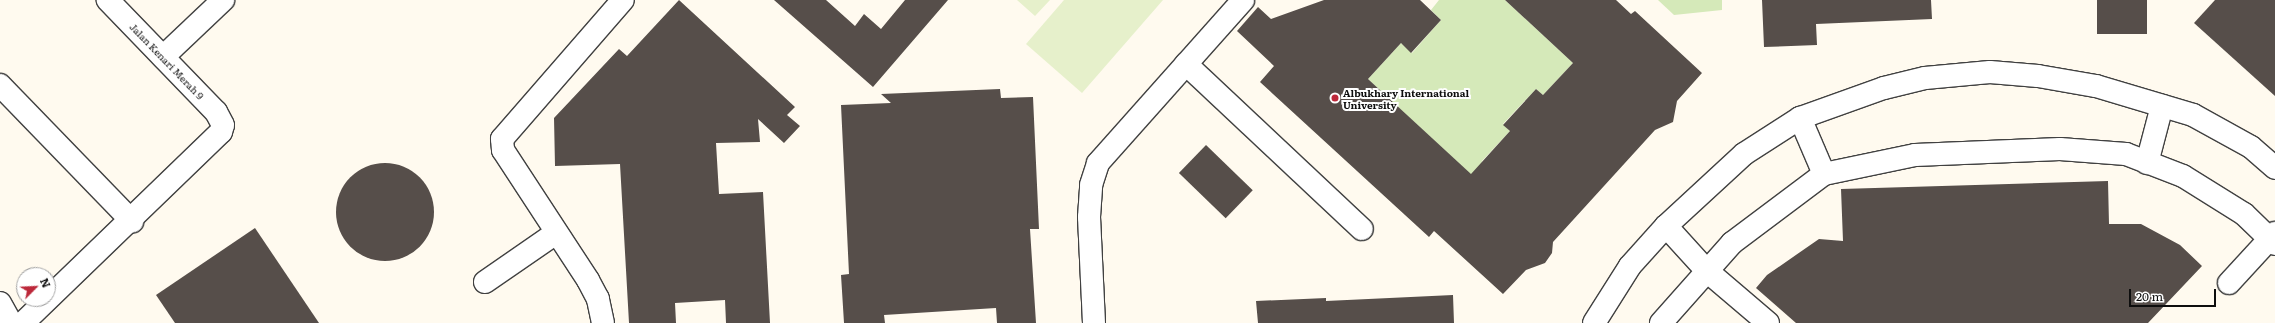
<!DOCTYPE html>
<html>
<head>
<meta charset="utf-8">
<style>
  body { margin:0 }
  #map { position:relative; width:2275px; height:323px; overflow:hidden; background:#fffaef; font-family:Literata,serif }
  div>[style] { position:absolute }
  .green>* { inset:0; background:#d5e9b9 }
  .pitch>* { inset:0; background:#e6f0cb }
  .building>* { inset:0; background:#564e4a; transform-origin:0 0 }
  .round { border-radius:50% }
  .roads { filter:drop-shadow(1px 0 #414141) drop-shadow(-1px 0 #414141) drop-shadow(0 1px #414141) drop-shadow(0 -1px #414141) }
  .minor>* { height:22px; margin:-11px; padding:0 11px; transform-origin:11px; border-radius:11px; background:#fff }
  .dots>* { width:11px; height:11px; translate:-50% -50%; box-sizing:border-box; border:2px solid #fff; border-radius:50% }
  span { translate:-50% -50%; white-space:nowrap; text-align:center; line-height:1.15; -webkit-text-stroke:4px #fff; paint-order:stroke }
  .street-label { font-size:10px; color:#0e0e0e }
  .poi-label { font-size:10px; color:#0e0e0e; font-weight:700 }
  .left { translate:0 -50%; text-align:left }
  .north { position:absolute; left:16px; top:267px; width:40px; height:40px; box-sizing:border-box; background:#fff; border:1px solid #9f9f9f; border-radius:50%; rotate:66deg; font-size:11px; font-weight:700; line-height:16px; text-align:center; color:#0e0e0e }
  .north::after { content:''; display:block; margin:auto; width:14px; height:18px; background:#bc283a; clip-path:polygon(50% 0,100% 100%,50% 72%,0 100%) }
  .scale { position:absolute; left:2129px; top:289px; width:87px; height:18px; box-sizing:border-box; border:2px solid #0e0e0e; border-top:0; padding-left:5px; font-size:12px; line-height:14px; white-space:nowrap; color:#0e0e0e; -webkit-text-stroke:3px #fff; paint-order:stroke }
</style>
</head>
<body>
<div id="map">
  <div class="green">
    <div style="clip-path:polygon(1439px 0,1505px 0,1573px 63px,1543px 95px,1536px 89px,1503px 124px,1510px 131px,1482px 161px,1479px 182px,1368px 79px,1401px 43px,1412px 53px,1433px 29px,1441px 20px,1431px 10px)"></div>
    <div style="clip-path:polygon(1658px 0,1722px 0,1722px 10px,1674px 15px)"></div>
  </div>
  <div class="pitch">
    <div style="clip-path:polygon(1017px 0,1050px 0,1035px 16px)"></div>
    <div style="clip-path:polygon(1064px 0,1163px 0,1082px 93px,1026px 44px)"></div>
  </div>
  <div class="building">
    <div style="clip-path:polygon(679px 0,795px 107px,787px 115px,800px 126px,784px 143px,758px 119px,760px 142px,716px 143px,719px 194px,763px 192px,770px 323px,726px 323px,725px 300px,675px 303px,676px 323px,629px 323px,620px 164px,555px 166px,554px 118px,619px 49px,627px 56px)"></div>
    <div style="clip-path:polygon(774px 0,826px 0,855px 26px,864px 14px,881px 29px,905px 0,948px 0,873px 87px)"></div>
    <div style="clip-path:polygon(1324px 0,1420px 0,1441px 20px,1411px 53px,1401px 43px,1368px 79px,1471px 174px,1510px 131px,1503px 125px,1536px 89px,1543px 95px,1573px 63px,1505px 0,1616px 0,1631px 14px,1635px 11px,1702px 73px,1677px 101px,1673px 122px,1655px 130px,1553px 242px,1552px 253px,1545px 263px,1526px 270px,1503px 294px,1434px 231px,1429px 237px,1260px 82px,1274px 66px,1237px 31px,1258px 7px,1271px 19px)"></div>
    <div style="clip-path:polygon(1762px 0,1931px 0,1932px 19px,1816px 24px,1817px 45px,1764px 47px)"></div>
    <div style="left:2097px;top:0;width:50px;height:34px"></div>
    <div style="clip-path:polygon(2215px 0,2275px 0,2275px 96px,2194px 23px)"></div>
    <div style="clip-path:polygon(1000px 89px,1001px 98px,1033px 97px,1039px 229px,1030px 229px,1036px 323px,997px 323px,996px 308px,884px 315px,885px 323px,844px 323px,841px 275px,849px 274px,841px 105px,891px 103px,881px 94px)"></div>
    <div style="left:1206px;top:145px;width:65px;height:39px;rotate:44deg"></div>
    <div class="round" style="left:336px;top:163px;width:98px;height:98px"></div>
    <div style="clip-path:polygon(2108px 181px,2109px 224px,2141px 224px,2180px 245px,2202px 266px,2148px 323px,1796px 323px,1756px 288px,1767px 275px,1819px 239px,1843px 241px,1841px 189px)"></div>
    <div style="clip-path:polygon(255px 228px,319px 323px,175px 323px,156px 295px)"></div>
    <div style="clip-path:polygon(1453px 295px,1454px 323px,1258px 323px,1256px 301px,1326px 298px,1326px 301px)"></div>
  </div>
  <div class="roads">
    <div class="minor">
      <div style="left:163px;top:57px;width:83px;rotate:-43.5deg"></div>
      <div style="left:1186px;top:64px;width:241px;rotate:43.2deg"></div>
      <div style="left:0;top:85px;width:190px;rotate:45.9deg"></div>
      <div style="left:1800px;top:118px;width:61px;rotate:66.8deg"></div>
      <div style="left:2147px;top:163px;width:59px;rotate:-75.3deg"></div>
      <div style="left:1666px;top:226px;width:61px;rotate:47.7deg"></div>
      <div style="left:1707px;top:271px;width:80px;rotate:40.4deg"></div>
      <div style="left:485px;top:282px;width:86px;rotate:-34.6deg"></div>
      <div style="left:2229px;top:283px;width:68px;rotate:-47.4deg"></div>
      <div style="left:0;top:303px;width:23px;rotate:61deg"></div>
      <div style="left:23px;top:323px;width:275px;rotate:-44deg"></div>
      <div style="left:221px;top:132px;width:7px;rotate:-74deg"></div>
      <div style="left:223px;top:125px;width:15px;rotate:-118deg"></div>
      <div style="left:216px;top:112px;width:156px;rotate:-134deg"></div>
      <div style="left:603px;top:323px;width:25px;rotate:-102deg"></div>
      <div style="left:598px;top:299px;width:21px;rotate:-118deg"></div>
      <div style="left:588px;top:280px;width:155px;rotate:-123.2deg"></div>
      <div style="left:503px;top:150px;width:11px;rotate:-95deg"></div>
      <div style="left:502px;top:139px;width:184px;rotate:-49deg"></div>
      <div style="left:1094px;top:323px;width:106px;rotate:-92.7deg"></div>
      <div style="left:1089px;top:217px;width:32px;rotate:-86deg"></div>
      <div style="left:1091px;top:185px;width:23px;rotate:-72deg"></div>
      <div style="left:1098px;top:163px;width:218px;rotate:-48.3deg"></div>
      <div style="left:1594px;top:323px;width:67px;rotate:-57.7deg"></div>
      <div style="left:1630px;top:266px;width:54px;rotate:-48deg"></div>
      <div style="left:1666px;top:226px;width:106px;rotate:-42.7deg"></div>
      <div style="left:1744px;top:154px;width:67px;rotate:-32.7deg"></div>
      <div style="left:1800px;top:118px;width:89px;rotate:-19.7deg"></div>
      <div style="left:1884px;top:88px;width:42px;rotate:-13.7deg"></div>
      <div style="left:1925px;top:78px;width:65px;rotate:-5.3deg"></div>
      <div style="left:1990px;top:72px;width:48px;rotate:4.8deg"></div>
      <div style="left:2038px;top:76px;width:59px;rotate:9.8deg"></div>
      <div style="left:2096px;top:86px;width:101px;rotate:16.6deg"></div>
      <div style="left:2193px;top:115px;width:66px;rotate:28.9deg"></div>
      <div style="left:2251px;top:147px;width:32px;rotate:41deg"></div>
      <div style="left:1661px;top:323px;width:107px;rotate:-48.4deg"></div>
      <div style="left:1732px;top:243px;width:115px;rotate:-36.9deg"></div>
      <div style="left:1824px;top:174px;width:93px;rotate:-11.8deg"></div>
      <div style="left:1915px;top:155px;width:145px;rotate:-2.4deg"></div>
      <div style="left:2060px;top:149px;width:66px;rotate:4.3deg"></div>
      <div style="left:2126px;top:154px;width:61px;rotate:21.1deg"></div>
      <div style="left:2183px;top:176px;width:72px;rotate:31.9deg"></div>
      <div style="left:2244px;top:214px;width:43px;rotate:44.1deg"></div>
    </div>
  </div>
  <div class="dots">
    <div style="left:1335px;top:98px;background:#bc283a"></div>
  </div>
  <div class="street-label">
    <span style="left:167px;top:61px;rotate:46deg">Jalan Kenari Merah 9</span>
  </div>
  <div class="poi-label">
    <span class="left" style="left:1343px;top:98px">Albukhary International<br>University</span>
  </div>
  <div class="north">N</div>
  <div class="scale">20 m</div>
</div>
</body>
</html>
